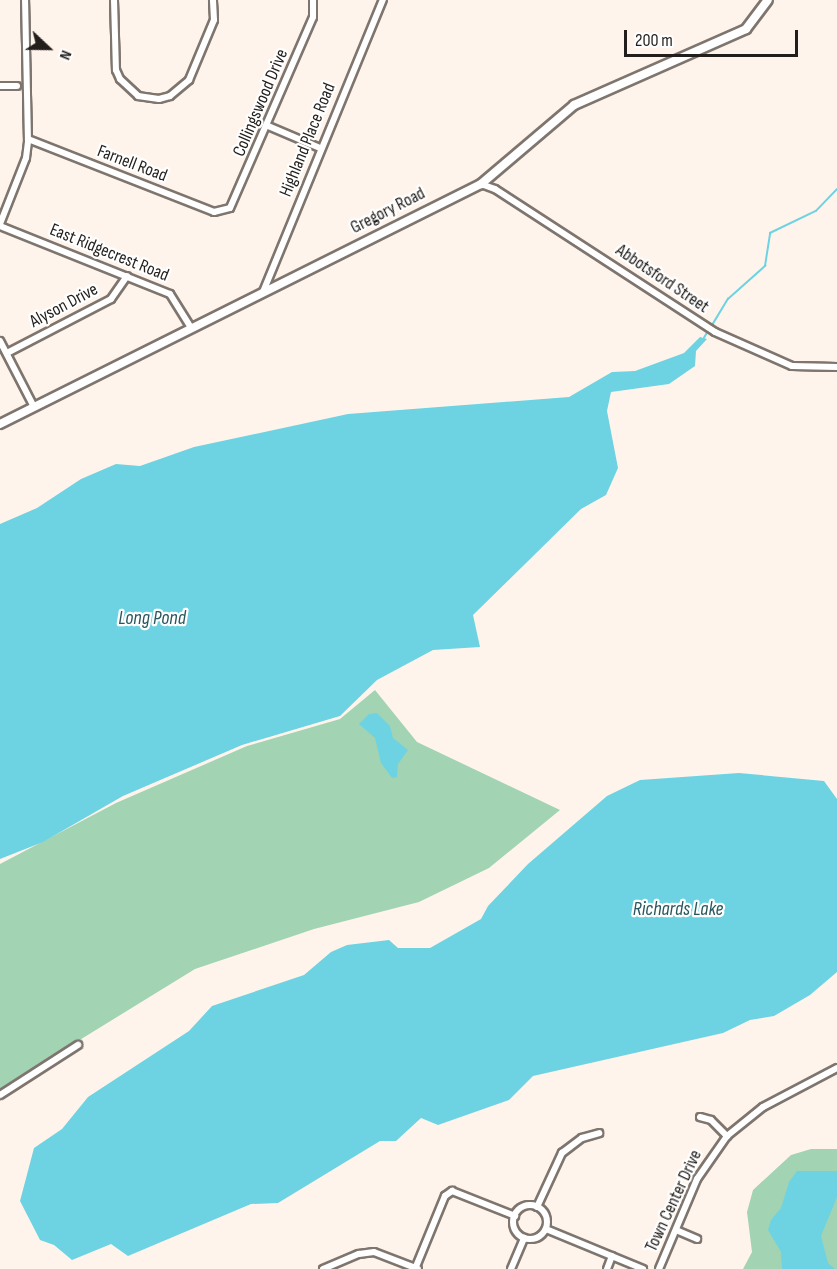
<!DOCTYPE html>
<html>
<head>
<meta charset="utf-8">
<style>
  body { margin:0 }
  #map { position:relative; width:837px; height:1269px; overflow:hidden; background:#fff4ec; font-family:"Sofia Sans Condensed",sans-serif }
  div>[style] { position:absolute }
  .green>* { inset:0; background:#a2d3b3 }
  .water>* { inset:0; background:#6dd3e2 }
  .stream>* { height:1.5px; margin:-0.75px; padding:0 0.75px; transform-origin:0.75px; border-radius:0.75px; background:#6dd3e2 }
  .roads { filter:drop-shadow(2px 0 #7e756e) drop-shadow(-2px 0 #7e756e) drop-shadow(0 2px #7e756e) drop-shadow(0 -2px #7e756e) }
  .street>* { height:6px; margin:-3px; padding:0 3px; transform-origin:3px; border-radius:3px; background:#fff }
  .street>.ring { margin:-3px; padding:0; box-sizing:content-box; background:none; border:6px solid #fff; border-radius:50% }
  .secondary>* { height:8px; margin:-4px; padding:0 4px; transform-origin:4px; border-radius:4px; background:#fff }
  span { translate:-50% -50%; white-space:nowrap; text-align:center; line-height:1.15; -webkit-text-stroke:4.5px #fff; paint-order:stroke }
  .street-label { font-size:18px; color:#221e1b }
  .water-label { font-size:20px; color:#29575e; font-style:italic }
  .north { position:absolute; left:18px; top:18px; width:60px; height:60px; -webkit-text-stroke:4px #fff; paint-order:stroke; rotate:112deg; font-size:16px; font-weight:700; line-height:24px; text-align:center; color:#221e1b }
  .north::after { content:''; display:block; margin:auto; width:21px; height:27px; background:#221e1b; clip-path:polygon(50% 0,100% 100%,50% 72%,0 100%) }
  .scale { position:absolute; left:624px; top:30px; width:174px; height:27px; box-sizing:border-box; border:3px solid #221e1b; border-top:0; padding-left:8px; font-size:18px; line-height:21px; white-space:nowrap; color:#221e1b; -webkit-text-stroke:4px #fff; paint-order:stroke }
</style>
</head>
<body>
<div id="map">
  <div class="green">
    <div style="clip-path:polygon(375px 690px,417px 742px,560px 810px,489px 868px,419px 902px,314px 929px,195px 969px,0 1089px,0 864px,116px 803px,247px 746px,340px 719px)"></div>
    <div style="clip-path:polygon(811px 1149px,837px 1149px,837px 1269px,743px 1269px,752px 1252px,747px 1212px,753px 1190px,791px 1155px)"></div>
  </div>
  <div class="water">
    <div style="clip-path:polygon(700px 337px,707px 339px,696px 351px,695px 366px,669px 384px,611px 392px,607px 411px,618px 468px,606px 495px,581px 509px,473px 615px,480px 647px,433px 650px,377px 680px,340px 716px,242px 745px,123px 796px,43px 842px,0 859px,0 524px,37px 508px,81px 479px,116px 464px,140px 466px,194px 447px,348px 414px,569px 397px,612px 372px,635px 371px,684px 353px)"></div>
    <div style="clip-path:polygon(377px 713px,390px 726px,393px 738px,408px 750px,398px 764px,397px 777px,392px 778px,381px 763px,375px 738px,359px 724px,369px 714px)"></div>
    <div style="clip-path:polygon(739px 773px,824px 781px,837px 799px,837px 972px,810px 995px,774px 1016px,750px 1020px,723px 1033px,533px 1076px,509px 1100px,438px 1125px,421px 1118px,396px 1141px,380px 1141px,278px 1203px,251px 1204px,128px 1256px,111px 1244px,72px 1260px,54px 1245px,40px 1240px,20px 1201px,34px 1148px,62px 1129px,88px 1097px,189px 1031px,212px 1006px,304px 975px,331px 952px,347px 945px,389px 940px,398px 948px,430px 948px,481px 919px,488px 906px,528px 864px,607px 796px,640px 780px)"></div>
    <div style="clip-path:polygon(797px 1171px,837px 1171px,837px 1197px,821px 1236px,828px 1263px,835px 1269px,782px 1269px,781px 1252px,768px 1230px,771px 1220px,781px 1208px,789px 1182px)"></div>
  </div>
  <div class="stream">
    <div style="left:711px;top:327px;width:33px;rotate:-59deg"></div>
    <div style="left:728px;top:299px;width:50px;rotate:-41.7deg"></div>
    <div style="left:765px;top:266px;width:33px;rotate:-81deg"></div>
    <div style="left:770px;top:233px;width:51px;rotate:-25.6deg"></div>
    <div style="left:816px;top:211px;width:30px;rotate:-46deg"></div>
    <div style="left:704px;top:338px;width:8px;rotate:-60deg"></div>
  </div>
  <div class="roads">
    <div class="street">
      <div style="left:114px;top:0;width:70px;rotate:88.4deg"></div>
      <div style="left:116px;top:70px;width:10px;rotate:66deg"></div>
      <div style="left:120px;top:79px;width:25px;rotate:43deg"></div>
      <div style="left:138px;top:96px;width:21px;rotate:8deg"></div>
      <div style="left:159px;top:99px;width:11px;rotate:-15deg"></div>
      <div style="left:170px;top:96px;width:25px;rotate:-40deg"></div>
      <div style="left:189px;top:80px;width:65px;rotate:-67.4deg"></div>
      <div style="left:214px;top:20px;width:20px;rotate:-93deg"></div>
      <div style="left:0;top:86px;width:17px"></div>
      <div style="left:268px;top:126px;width:56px;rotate:22.9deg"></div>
      <div style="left:28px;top:139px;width:200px;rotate:21.4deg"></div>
      <div style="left:214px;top:212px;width:16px;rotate:-14deg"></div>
      <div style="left:230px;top:208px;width:208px;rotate:-66.5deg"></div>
      <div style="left:313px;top:17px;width:17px;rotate:-90deg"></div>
      <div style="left:481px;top:184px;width:15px;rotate:20deg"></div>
      <div style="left:495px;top:189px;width:262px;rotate:33deg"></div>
      <div style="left:715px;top:332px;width:84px;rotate:23.8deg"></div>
      <div style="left:792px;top:366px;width:45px;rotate:1.3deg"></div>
      <div style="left:0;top:224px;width:71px;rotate:-68.5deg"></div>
      <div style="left:26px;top:158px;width:17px;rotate:-83deg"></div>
      <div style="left:28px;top:141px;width:141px;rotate:-91.2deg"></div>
      <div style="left:0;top:226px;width:183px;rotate:21.8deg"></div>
      <div style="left:170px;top:294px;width:39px;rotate:58deg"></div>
      <div style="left:263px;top:292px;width:316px;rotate:-67.7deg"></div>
      <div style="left:0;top:341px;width:74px;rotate:62.7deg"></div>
      <div style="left:7px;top:353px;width:117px;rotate:-27.4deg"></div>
      <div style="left:111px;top:299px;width:28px;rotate:-55deg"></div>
      <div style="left:0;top:1095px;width:93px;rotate:-32.7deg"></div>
      <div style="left:700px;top:1117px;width:11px;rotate:15deg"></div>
      <div style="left:711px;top:1120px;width:23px;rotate:45deg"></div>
      <div class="ring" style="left:513px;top:1205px;width:28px;height:28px"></div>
      <div style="left:537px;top:1207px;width:60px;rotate:-65.2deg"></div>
      <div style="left:562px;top:1153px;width:25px;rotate:-37deg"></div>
      <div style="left:582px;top:1138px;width:18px;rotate:-16deg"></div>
      <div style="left:546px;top:1229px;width:105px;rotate:22.4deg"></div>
      <div style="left:676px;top:1230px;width:23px;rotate:23deg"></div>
      <div style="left:323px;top:1269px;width:39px;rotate:-23deg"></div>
      <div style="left:359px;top:1254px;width:15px;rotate:-8deg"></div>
      <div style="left:374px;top:1252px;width:47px;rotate:21.1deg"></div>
      <div style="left:415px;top:1269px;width:79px;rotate:-67.7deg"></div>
      <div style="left:445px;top:1196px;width:9px;rotate:-36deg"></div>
      <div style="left:452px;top:1191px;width:68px;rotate:21.6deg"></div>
      <div style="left:511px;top:1269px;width:34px;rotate:-67deg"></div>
      <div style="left:607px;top:1269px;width:14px;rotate:-69deg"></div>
      <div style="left:659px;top:1269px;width:98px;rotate:-67.1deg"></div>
      <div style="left:697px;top:1179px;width:52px;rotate:-55.1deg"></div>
      <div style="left:727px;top:1136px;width:46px;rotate:-38.9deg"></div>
      <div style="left:763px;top:1107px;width:84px;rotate:-27.8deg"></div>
    </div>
    <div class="secondary">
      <div style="left:0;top:424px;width:538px;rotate:-26.52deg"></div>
      <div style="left:481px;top:184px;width:122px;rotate:-40.3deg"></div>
      <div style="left:574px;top:105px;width:188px;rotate:-23.8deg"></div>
      <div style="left:746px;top:29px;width:36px;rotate:-53deg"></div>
    </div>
  </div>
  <div class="street-label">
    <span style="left:261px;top:103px;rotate:-67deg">Collingswood Drive</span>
    <span style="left:308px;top:140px;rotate:-68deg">Highland Place Road</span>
    <span style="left:132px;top:164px;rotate:21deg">Farnell Road</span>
    <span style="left:388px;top:211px;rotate:-27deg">Gregory Road</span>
    <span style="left:109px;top:253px;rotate:22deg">East Ridgecrest Road</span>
    <span style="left:662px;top:279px;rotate:34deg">Abbotsford Street</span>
    <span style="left:64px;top:306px;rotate:-28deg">Alyson Drive</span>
    <span style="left:674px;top:1201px;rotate:-65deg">Town Center Drive</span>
  </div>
  <div class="water-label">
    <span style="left:152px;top:618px">Long Pond</span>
    <span style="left:678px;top:909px">Richards Lake</span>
  </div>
  <div class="north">N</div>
  <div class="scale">200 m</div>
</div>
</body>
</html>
